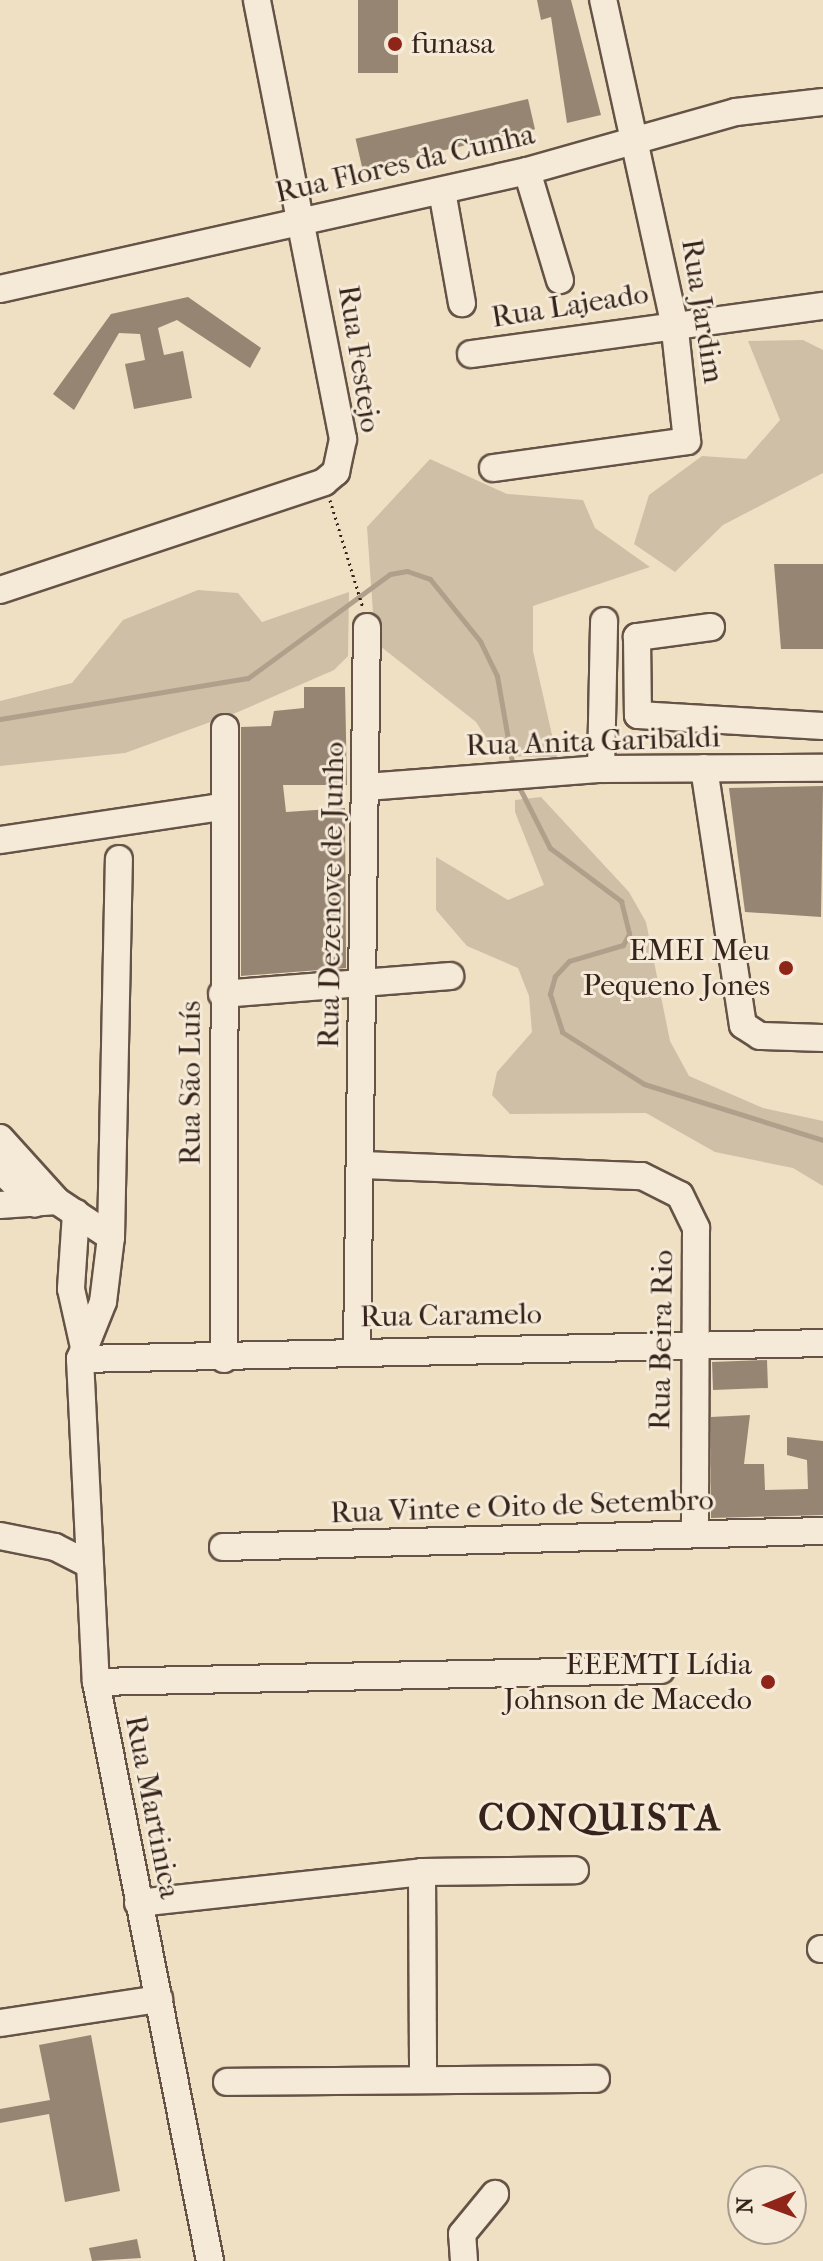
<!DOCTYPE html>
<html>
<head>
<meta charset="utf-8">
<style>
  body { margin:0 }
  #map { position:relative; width:823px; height:2261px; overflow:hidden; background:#efdfc3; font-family:"IM FELL French Canon",serif }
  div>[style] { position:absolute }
  .green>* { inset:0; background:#d0bfa7 }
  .stream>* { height:5px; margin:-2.5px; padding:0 2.5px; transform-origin:2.5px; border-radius:2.5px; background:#b09f8a }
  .building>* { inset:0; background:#968573; transform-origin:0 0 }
  .path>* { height:3px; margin-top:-1.5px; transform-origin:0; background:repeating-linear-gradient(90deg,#36241c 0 2px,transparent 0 6px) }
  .roads { filter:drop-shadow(2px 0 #645346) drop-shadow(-2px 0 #645346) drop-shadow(0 2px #645346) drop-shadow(0 -2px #645346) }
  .minor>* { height:26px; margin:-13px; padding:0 13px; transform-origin:13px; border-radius:13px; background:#f5ead8 }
  .dots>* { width:22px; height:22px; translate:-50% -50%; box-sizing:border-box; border:4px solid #f5ead8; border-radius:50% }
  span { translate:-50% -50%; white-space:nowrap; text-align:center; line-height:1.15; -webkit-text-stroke:6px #f5ead8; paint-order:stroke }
  .poi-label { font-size:30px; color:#36241c }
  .left { translate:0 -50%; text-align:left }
  .right { translate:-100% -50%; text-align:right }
  .street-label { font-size:30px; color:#36241c }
  .district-label { font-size:38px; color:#36241c; font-weight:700; letter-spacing:2px }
  .north { position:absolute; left:727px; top:2165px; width:80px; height:80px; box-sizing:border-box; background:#f5ead8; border:2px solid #a99b8d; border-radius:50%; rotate:269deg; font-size:22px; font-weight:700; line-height:32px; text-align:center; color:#36241c }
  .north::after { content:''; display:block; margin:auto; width:28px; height:36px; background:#8f2418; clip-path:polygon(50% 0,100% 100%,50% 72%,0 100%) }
</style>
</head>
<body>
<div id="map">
  <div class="green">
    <div style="clip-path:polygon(803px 340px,823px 350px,823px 473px,723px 525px,675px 572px,634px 544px,649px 495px,702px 456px,746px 459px,780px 420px,748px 341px)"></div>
    <div style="clip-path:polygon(430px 459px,507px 494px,583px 500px,595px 528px,650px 567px,533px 606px,533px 651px,557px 757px,498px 756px,476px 722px,375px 642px,367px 527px)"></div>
    <div style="clip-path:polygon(198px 590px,238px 593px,262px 622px,349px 592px,348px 656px,334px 670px,238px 712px,125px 753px,0 766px,0 701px,72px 683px,123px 620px)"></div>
    <div style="clip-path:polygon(541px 797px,629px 892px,646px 922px,670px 1041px,689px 1076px,763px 1108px,823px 1121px,823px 1186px,793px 1168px,715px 1152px,646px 1113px,510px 1114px,492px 1095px,497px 1072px,532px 1032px,529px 996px,518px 968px,467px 946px,436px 910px,436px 857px,508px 900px,544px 885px,515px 812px,515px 800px)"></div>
  </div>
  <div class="stream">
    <div style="left:0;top:719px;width:251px;rotate:-9.4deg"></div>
    <div style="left:248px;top:678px;width:176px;rotate:-36.2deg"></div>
    <div style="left:390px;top:574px;width:17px;rotate:-10deg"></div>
    <div style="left:407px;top:571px;width:24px;rotate:19deg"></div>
    <div style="left:430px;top:579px;width:80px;rotate:51.1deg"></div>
    <div style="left:480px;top:641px;width:39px;rotate:64deg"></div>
    <div style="left:497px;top:676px;width:93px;rotate:80.1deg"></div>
    <div style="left:518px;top:785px;width:71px;rotate:63.1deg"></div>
    <div style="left:550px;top:848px;width:89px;rotate:36.7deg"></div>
    <div style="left:621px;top:901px;width:34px;rotate:76deg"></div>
    <div style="left:629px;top:934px;width:13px;rotate:119deg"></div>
    <div style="left:623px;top:945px;width:56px;rotate:163.5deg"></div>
    <div style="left:569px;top:961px;width:21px;rotate:133deg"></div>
    <div style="left:555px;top:976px;width:19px;rotate:106deg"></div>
    <div style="left:550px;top:994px;width:40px;rotate:72deg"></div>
    <div style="left:562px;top:1032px;width:97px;rotate:32.4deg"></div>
    <div style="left:644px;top:1084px;width:188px;rotate:17.4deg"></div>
  </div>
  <div class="building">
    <div style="left:358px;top:0;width:40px;height:73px"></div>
    <div style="clip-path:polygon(537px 0,571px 0,601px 115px,567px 123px,551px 17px,541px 20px)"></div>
    <div style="left:528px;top:99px;width:31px;height:177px;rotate:77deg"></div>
    <div style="clip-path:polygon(188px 297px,261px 348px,250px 368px,177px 320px,158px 328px,164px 355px,183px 351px,192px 398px,134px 409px,125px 364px,145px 360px,140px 334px,119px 333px,74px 410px,53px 394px,111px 314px)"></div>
    <div style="clip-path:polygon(774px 564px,823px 564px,823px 649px,781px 649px)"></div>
    <div style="clip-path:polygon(304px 687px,345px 687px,347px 785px,283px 785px,286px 812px,345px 808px,346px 968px,241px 976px,241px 727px,271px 726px,274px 711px,304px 708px)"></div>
    <div style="clip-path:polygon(823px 786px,821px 917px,745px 912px,729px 788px)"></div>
    <div style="left:767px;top:1360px;width:28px;height:55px;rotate:88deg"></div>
    <div style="clip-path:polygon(750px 1415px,744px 1464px,764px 1464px,765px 1490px,808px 1489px,807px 1460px,787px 1455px,787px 1437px,823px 1441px,823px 1515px,711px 1518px,711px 1417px)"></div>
    <div style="clip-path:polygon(91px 2035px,120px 2191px,65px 2202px,49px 2114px,0 2123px,0 2109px,50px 2100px,39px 2045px)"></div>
    <div style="clip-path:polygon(137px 2239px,141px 2258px,92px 2261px,89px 2248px)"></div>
  </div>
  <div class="path">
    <div style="left:330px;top:500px;width:113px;rotate:73deg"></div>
  </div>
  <div class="roads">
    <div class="minor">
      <div style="left:527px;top:171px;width:114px;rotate:73.2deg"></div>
      <div style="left:442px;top:191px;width:114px;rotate:79.9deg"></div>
      <div style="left:0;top:289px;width:540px;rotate:-12.62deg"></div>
      <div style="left:527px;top:171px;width:217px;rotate:-15.8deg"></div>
      <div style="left:736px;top:112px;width:88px;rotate:-6.6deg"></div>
      <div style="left:471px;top:354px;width:355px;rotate:-7.8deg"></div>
      <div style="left:493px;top:468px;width:196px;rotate:-7.9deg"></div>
      <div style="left:687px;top:441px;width:120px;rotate:-96.2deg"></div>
      <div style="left:674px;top:322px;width:330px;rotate:-102.4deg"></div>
      <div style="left:0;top:590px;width:342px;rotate:-18.4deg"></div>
      <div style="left:324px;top:482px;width:16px;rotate:-40deg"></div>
      <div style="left:336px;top:472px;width:34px;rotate:-78deg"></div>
      <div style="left:343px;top:439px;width:447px;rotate:-101.1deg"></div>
      <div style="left:711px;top:627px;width:75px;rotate:172.3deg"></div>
      <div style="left:637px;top:637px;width:78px;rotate:89.3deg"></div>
      <div style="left:638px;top:715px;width:185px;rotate:3.4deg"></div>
      <div style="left:704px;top:768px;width:260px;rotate:81.4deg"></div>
      <div style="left:743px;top:1025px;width:20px;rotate:33deg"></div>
      <div style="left:760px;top:1036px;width:63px;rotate:1.8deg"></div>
      <div style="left:601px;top:769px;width:148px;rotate:-88.8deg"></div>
      <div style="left:366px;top:787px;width:236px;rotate:-4.4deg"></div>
      <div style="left:601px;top:769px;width:222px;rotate:-0.3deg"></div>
      <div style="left:0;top:840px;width:223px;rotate:-8.5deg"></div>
      <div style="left:222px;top:994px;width:229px;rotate:-4.5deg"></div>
      <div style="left:0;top:1138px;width:85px;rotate:47.9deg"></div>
      <div style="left:57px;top:1201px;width:65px;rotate:33.7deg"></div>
      <div style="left:111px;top:1237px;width:65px;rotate:97deg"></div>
      <div style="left:103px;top:1302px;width:61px;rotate:112deg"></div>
      <div style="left:80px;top:1359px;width:323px;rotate:87.2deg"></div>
      <div style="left:96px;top:1682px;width:590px;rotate:78.86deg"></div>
      <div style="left:363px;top:1165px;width:279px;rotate:2.3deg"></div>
      <div style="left:642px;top:1176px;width:42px;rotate:26.6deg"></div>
      <div style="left:680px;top:1195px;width:37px;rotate:64deg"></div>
      <div style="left:696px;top:1228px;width:306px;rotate:90.2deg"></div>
      <div style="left:0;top:1169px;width:49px;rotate:45deg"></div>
      <div style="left:0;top:1205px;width:57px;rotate:-4deg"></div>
      <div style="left:76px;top:1213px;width:76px;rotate:93.8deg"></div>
      <div style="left:71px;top:1289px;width:59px;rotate:77.4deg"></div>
      <div style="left:111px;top:1237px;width:378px;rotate:-88.8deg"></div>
      <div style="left:357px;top:1349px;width:722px;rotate:-89.21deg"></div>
      <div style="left:80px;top:1359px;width:743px;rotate:-1.23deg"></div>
      <div style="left:224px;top:1359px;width:631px;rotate:-89.91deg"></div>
      <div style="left:0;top:1536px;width:56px;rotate:11.3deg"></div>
      <div style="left:55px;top:1547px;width:38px;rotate:27deg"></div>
      <div style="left:223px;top:1547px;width:600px;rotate:-1.53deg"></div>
      <div style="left:96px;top:1682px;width:565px;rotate:-1.22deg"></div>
      <div style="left:422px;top:1872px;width:204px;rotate:89.7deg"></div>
      <div style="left:138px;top:1903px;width:286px;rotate:-6.2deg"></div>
      <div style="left:422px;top:1872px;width:153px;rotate:-0.7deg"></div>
      <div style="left:821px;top:1949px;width:2px"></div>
      <div style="left:0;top:2023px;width:161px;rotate:-8.6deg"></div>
      <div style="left:227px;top:2082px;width:369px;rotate:-0.5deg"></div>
      <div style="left:464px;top:2261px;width:27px;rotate:-94deg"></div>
      <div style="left:462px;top:2234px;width:52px;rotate:-50.5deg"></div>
    </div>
  </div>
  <div class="dots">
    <div style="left:395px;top:44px;background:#8f2418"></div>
    <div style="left:786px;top:968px;background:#8f2418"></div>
    <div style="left:768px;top:1682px;background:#8f2418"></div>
  </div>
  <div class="poi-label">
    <span class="left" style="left:411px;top:44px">funasa</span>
    <span class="right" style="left:770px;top:968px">EMEI Meu<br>Pequeno Jones</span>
    <span class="right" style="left:752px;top:1682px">EEEMTI Lídia<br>Johnson de Macedo</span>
  </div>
  <div class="street-label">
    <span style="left:405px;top:164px;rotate:-13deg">Rua Flores da Cunha</span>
    <span style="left:570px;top:306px;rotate:-9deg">Rua Lajeado</span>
    <span style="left:702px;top:311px;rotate:81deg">Rua Jardim</span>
    <span style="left:359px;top:359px;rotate:81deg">Rua Festejo</span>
    <span style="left:593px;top:742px;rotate:-2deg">Rua Anita Garibaldi</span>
    <span style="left:332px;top:895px;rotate:-89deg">Rua Dezenove de Junho</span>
    <span style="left:191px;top:1083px;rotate:-90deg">Rua São Luís</span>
    <span style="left:451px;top:1316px;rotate:-1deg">Rua Caramelo</span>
    <span style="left:662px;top:1340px;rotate:-89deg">Rua Beira Rio</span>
    <span style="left:522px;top:1507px;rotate:-2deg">Rua Vinte e Oito de Setembro</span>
    <span style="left:152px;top:1807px;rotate:79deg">Rua Martinica</span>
  </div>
  <div class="district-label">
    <span style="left:600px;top:1818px">CONQUISTA</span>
  </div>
  <div class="north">N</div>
</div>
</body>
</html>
